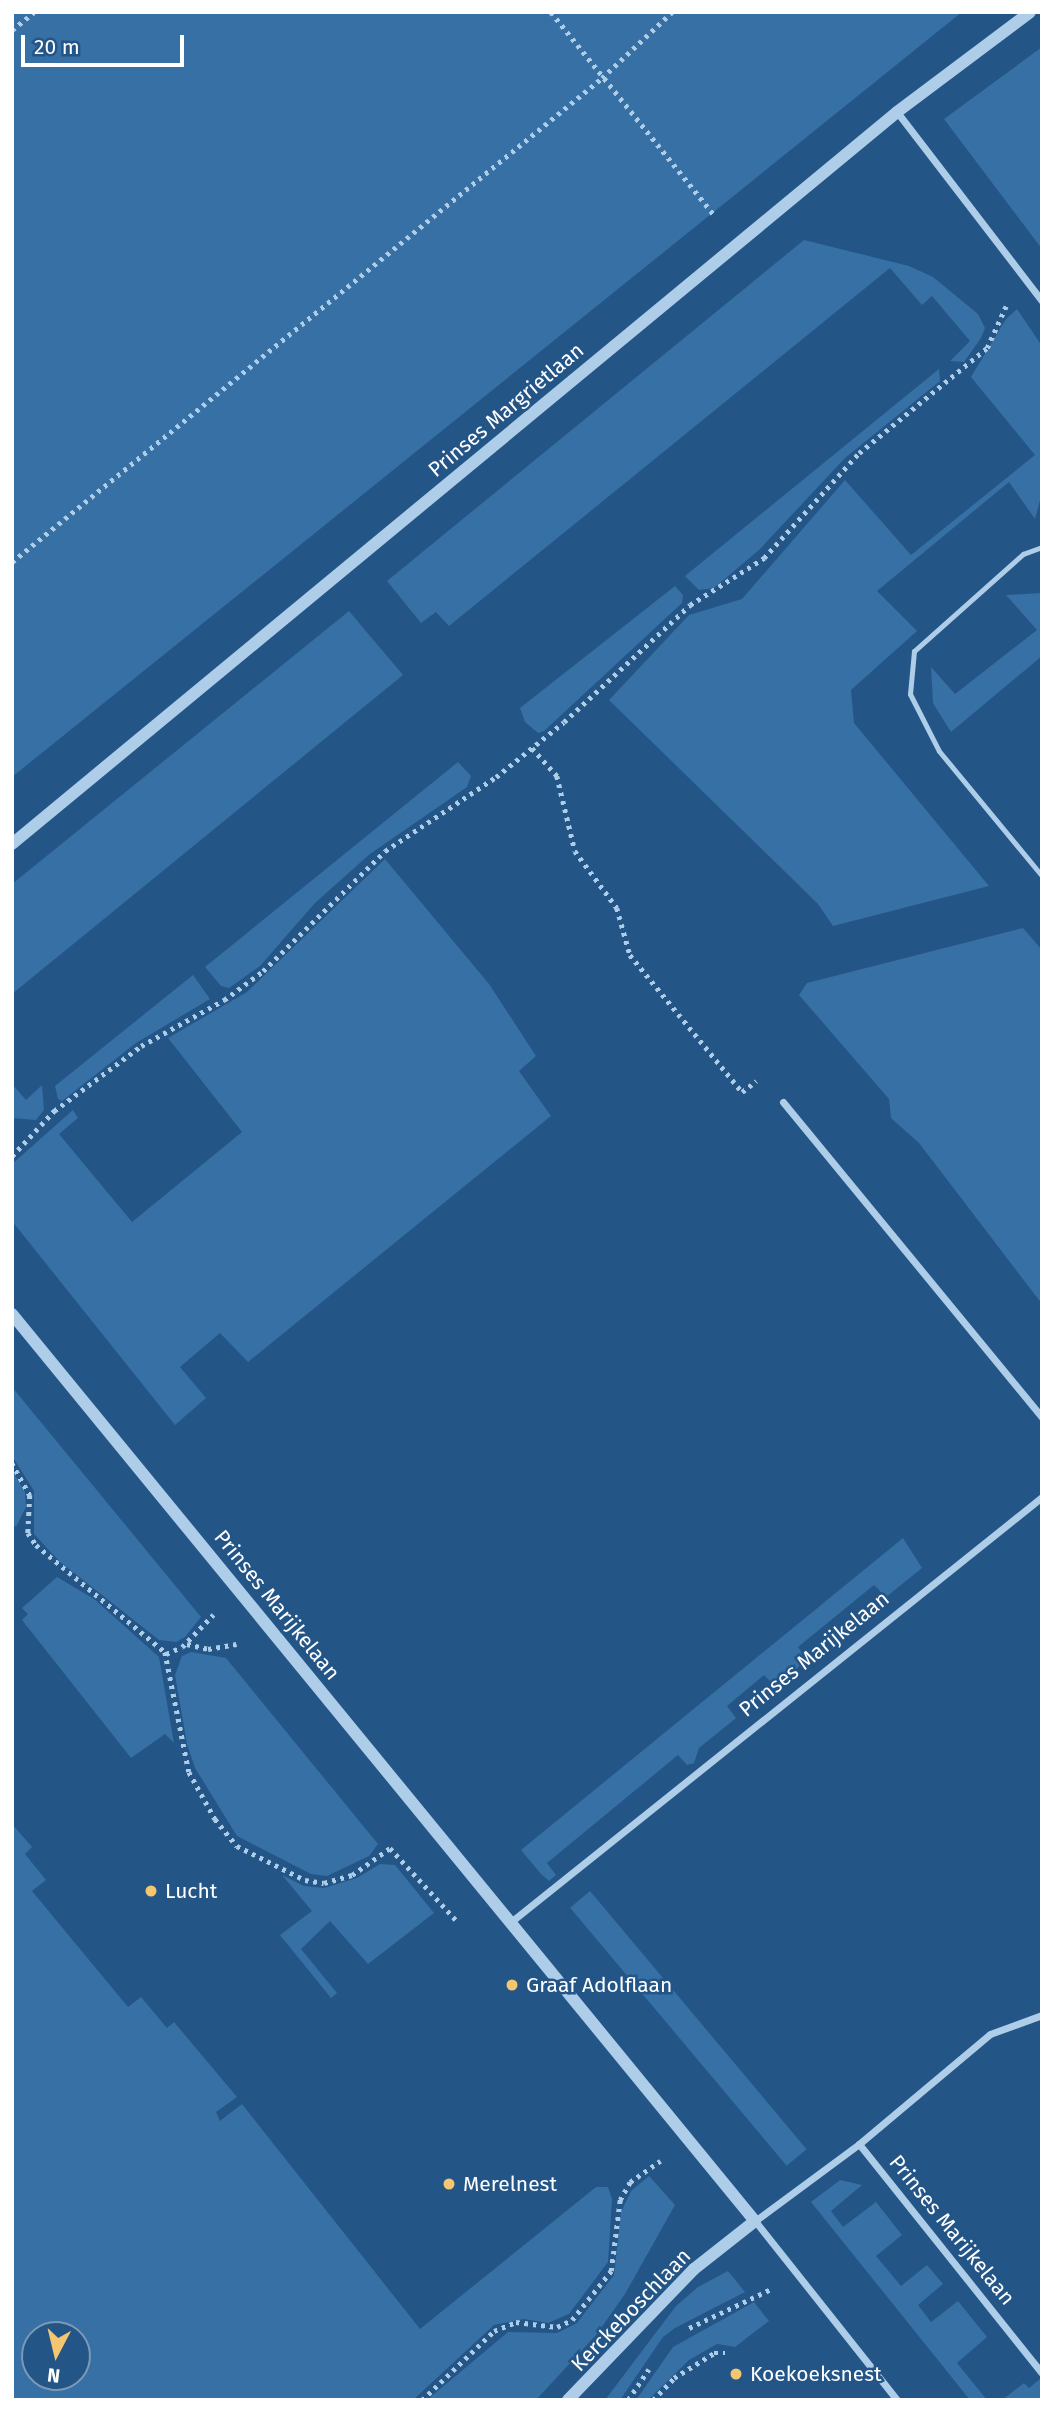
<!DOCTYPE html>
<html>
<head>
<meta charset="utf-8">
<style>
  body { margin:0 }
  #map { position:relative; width:1054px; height:2412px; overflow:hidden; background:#235587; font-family:"Fira Sans",sans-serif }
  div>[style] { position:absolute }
  .green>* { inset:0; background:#3770a4; transform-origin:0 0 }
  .path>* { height:4.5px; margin-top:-2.25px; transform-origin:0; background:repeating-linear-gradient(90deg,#aecde9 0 3.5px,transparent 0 8.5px) }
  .service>* { height:5px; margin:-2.5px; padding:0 2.5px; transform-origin:2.5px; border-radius:2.5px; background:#aecde9 }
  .minor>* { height:7px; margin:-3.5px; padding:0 3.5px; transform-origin:3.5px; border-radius:3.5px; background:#aecde9 }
  .tertiary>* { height:12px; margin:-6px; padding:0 6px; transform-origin:6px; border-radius:6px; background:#aecde9 }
  .dots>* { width:19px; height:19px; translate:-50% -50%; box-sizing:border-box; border:4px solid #235587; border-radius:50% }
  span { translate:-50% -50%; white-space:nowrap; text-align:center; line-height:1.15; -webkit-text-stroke:5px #235587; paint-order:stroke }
  .street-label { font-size:21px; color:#fff }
  .poi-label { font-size:21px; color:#fff }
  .left { translate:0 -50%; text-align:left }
  .frame { position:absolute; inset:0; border:14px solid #fff; pointer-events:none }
  .north { position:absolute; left:21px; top:2321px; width:70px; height:70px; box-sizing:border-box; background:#235587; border:2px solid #7b99b7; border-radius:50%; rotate:187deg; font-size:19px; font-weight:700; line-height:28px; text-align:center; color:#fff }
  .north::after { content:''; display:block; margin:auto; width:24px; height:32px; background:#f5c670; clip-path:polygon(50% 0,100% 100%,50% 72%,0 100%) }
  .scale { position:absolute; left:21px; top:35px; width:163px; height:32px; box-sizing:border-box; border:4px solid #fff; border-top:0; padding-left:9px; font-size:21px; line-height:24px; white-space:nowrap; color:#fff; -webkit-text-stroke:5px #235587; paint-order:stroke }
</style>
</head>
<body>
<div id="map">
  <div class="green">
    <div style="clip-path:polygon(12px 12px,962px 12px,12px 777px)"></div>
    <div style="clip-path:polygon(1042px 47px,1042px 249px,944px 119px)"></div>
    <div style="clip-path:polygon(804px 240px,909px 266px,933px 277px,978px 314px,985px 328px,981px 338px,964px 362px,950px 361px,970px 341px,932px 296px,922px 305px,890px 268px,449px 626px,436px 612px,421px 623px,387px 581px)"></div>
    <div style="clip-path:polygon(1017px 309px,1042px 346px,1042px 493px,1035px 519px,1009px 482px,877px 591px,917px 631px,851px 690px,854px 723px,989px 886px,833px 926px,818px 904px,609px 700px,689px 615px,742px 599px,845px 480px,911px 555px,1035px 455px,971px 377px,1006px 319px)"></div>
    <div style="clip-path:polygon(939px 369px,940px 381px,845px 458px,759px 550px,714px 588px,699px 590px,685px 576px)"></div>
    <div style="clip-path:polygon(675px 586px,683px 595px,682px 603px,544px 731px,538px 733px,525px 722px,520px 708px)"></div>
    <div style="clip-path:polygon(1042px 593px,1042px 656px,951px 732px,933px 703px,931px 667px,955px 694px,1037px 630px,1006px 595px)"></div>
    <div style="clip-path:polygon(349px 611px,403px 675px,12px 994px,12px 884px)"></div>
    <div style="clip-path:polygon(458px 762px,471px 776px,467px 787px,370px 854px,315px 903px,260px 966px,229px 988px,221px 986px,205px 967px)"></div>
    <div style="clip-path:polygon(385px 859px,489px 984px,536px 1056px,519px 1071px,551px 1116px,248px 1362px,220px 1333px,180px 1367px,206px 1398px,175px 1425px,12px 1221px,12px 1164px,73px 1110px,78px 1118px,59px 1134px,132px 1222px,242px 1132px,168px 1038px,247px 992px)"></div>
    <div style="clip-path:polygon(1023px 928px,1042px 950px,1042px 1304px,919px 1143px,891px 1118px,889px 1099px,799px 995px,807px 983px)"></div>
    <div style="clip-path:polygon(193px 975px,210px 999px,136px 1043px,62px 1101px,58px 1099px,55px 1086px)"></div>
    <div style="clip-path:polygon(12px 1084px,26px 1100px,42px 1085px,44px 1110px,36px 1120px,12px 1118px)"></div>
    <div style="clip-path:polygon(12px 1387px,201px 1617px,185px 1637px,176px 1642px,159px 1640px,59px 1561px,34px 1534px,34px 1491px,12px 1456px)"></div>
    <div style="clip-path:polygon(12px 1470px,25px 1492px,26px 1507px,16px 1527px,12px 1523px)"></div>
    <div style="clip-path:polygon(903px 1538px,922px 1568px,886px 1597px,874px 1585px,798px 1647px,807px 1660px,775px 1686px,764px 1675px,727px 1706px,736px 1718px,699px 1748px,694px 1763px,687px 1765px,678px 1755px,547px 1863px,556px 1875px,549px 1881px,541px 1874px,521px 1850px)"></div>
    <div style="clip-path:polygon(57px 1577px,94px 1599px,159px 1657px,174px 1743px,165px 1734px,131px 1758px,22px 1620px,28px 1614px,22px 1608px)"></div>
    <div style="clip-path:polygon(191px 1652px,226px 1658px,378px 1844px,369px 1856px,327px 1876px,311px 1874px,237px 1836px,195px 1768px,187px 1744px,175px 1675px,182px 1656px)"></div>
    <div style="clip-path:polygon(evenodd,12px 1824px,32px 1847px,25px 1854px,46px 1880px,32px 1891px,128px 2007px,141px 1997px,167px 2028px,174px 2022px,237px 2097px,216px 2112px,220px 2121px,242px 2104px,420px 2329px,596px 2187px,608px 2187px,612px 2199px,608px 2262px,569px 2314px,548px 2323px,524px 2319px,494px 2325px,413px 2400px,12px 2400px,12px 1824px,35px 2335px,77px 2335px,77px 2377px,35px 2377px,35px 2335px)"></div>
    <div style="clip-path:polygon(380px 1864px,395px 1865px,434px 1913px,368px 1964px,330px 1921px,301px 1949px,337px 1993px,331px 1998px,280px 1935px,312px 1911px,282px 1875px,304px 1886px,324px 1888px,357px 1878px)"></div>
    <div style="left:590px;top:1891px;width:337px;height:26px;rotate:50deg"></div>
    <div style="clip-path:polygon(649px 2176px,675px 2205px,625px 2294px,596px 2335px,536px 2400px,427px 2400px,508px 2332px,557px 2333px,577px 2323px,614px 2275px,621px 2212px,631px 2191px)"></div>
    <div style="clip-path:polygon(840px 2180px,862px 2185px,831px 2211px,843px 2227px,876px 2202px,902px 2235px,876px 2256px,901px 2286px,927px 2265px,943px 2284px,918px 2305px,931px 2322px,958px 2301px,987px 2337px,957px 2363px,987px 2400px,970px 2400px,811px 2202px)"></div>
    <div style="clip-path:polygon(728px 2271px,745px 2292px,675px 2328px,663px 2337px,620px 2400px,605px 2400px,676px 2306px,698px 2287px)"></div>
    <div style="clip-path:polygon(754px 2302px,769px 2321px,735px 2347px,717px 2344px,689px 2360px,648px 2400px,636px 2400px,673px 2347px)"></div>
    <div style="clip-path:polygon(1040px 2379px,1042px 2400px,1002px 2400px,1024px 2383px,1029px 2388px)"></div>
  </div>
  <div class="path">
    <div style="left:551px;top:12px;width:262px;rotate:51.2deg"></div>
    <div style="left:12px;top:30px;width:28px;rotate:-39deg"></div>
    <div style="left:12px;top:562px;width:763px;rotate:-39.36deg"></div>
    <div style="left:602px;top:78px;width:96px;rotate:-43.3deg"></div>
    <div style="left:532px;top:748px;width:38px;rotate:48deg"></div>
    <div style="left:557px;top:776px;width:77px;rotate:76.5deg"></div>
    <div style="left:575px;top:851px;width:71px;rotate:53.6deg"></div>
    <div style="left:617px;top:908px;width:49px;rotate:74.5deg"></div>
    <div style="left:630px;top:955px;width:177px;rotate:50.7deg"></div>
    <div style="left:742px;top:1092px;width:18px;rotate:-38deg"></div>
    <div style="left:12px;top:1156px;width:62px;rotate:-47deg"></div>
    <div style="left:54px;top:1111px;width:109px;rotate:-36.8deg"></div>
    <div style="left:141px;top:1046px;width:95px;rotate:-29deg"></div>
    <div style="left:224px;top:1000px;width:49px;rotate:-36.6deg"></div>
    <div style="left:263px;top:971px;width:171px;rotate:-44.5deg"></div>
    <div style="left:385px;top:851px;width:133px;rotate:-33.7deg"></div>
    <div style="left:496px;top:777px;width:87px;rotate:-39deg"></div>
    <div style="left:564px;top:722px;width:172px;rotate:-42.9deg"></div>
    <div style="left:690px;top:605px;width:88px;rotate:-32.4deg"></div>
    <div style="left:764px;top:558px;width:142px;rotate:-47.9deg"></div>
    <div style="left:859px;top:453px;width:166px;rotate:-39.4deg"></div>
    <div style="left:987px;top:348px;width:46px;rotate:-65.7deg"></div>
    <div style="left:12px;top:1463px;width:37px;rotate:61deg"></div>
    <div style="left:30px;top:1495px;width:38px;rotate:93deg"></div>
    <div style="left:28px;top:1533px;width:14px;rotate:56deg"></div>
    <div style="left:36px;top:1545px;width:168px;rotate:39.7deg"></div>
    <div style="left:165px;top:1652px;width:122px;rotate:78.7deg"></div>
    <div style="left:189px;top:1772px;width:54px;rotate:61deg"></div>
    <div style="left:215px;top:1819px;width:35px;rotate:51deg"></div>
    <div style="left:237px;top:1846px;width:76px;rotate:26.6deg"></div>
    <div style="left:305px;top:1880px;width:19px;rotate:9deg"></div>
    <div style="left:324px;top:1883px;width:29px;rotate:-16deg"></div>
    <div style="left:352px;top:1875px;width:47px;rotate:-35.4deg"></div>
    <div style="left:390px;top:1848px;width:98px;rotate:47.5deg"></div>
    <div style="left:187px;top:1644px;width:22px;rotate:13deg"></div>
    <div style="left:208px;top:1649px;width:29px;rotate:-10deg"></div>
    <div style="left:166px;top:1654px;width:17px;rotate:-24deg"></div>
    <div style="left:182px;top:1647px;width:45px;rotate:-45.9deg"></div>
    <div style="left:689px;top:2328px;width:89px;rotate:-25.4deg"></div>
    <div style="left:422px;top:2400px;width:100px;rotate:-43.8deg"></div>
    <div style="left:494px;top:2331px;width:24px;rotate:-22deg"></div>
    <div style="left:516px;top:2322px;width:41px;rotate:7deg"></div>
    <div style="left:557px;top:2327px;width:17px;rotate:-25deg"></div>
    <div style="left:572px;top:2320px;width:63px;rotate:-51.5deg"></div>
    <div style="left:611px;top:2271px;width:72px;rotate:-82.8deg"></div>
    <div style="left:620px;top:2200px;width:21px;rotate:-61deg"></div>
    <div style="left:630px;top:2182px;width:37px;rotate:-35deg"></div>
    <div style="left:628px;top:2400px;width:37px;rotate:-56deg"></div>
    <div style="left:653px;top:2400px;width:30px;rotate:-46deg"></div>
    <div style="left:674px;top:2378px;width:47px;rotate:-32deg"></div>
    <div style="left:714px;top:2353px;width:11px"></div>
  </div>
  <div class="service">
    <div style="left:1042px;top:547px;width:20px;rotate:160deg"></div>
    <div style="left:1023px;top:554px;width:146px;rotate:138.3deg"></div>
    <div style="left:914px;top:651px;width:43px;rotate:95.3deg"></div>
    <div style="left:910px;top:694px;width:64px;rotate:63deg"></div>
    <div style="left:939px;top:751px;width:162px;rotate:50.5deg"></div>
  </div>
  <div class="minor">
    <div style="left:897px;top:112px;width:238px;rotate:52.5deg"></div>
    <div style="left:783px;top:1102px;width:408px;rotate:50.6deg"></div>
    <div style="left:512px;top:1921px;width:679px;rotate:-38.66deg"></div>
    <div style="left:859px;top:2144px;width:171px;rotate:-40deg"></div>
    <div style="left:990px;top:2034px;width:55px;rotate:-20.1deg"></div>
    <div style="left:897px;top:2400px;width:228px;rotate:-128.4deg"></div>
    <div style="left:755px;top:2221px;width:129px;rotate:-36.5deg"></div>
    <div style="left:859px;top:2144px;width:293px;rotate:51.4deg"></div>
  </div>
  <div class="tertiary">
    <div style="left:12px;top:844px;width:1148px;rotate:-39.59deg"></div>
    <div style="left:897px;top:112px;width:166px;rotate:-36.9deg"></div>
    <div style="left:12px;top:1314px;width:1172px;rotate:50.68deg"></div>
    <div style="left:755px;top:2221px;width:78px;rotate:141.8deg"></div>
    <div style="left:694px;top:2269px;width:182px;rotate:133.9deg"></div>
  </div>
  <div class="dots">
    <div style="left:151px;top:1891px;background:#f5c670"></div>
    <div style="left:512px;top:1985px;background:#f5c670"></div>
    <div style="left:449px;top:2184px;background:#f5c670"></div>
    <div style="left:736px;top:2374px;background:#f5c670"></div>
  </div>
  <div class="street-label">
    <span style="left:506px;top:410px;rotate:-40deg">Prinses Margrietlaan</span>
    <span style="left:277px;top:1605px;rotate:51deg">Prinses Marijkelaan</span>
    <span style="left:814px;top:1654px;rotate:-39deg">Prinses Marijkelaan</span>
    <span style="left:952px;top:2230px;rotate:51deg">Prinses Marijkelaan</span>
    <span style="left:631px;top:2310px;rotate:-46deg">Kerckeboschlaan</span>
  </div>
  <div class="poi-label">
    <span class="left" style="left:165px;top:1891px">Lucht</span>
    <span class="left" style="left:526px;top:1985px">Graaf Adolflaan</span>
    <span class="left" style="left:463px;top:2184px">Merelnest</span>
    <span class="left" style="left:750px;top:2374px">Koekoeksnest</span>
  </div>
  <div class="frame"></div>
  <div class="north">N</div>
  <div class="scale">20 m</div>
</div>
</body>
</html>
